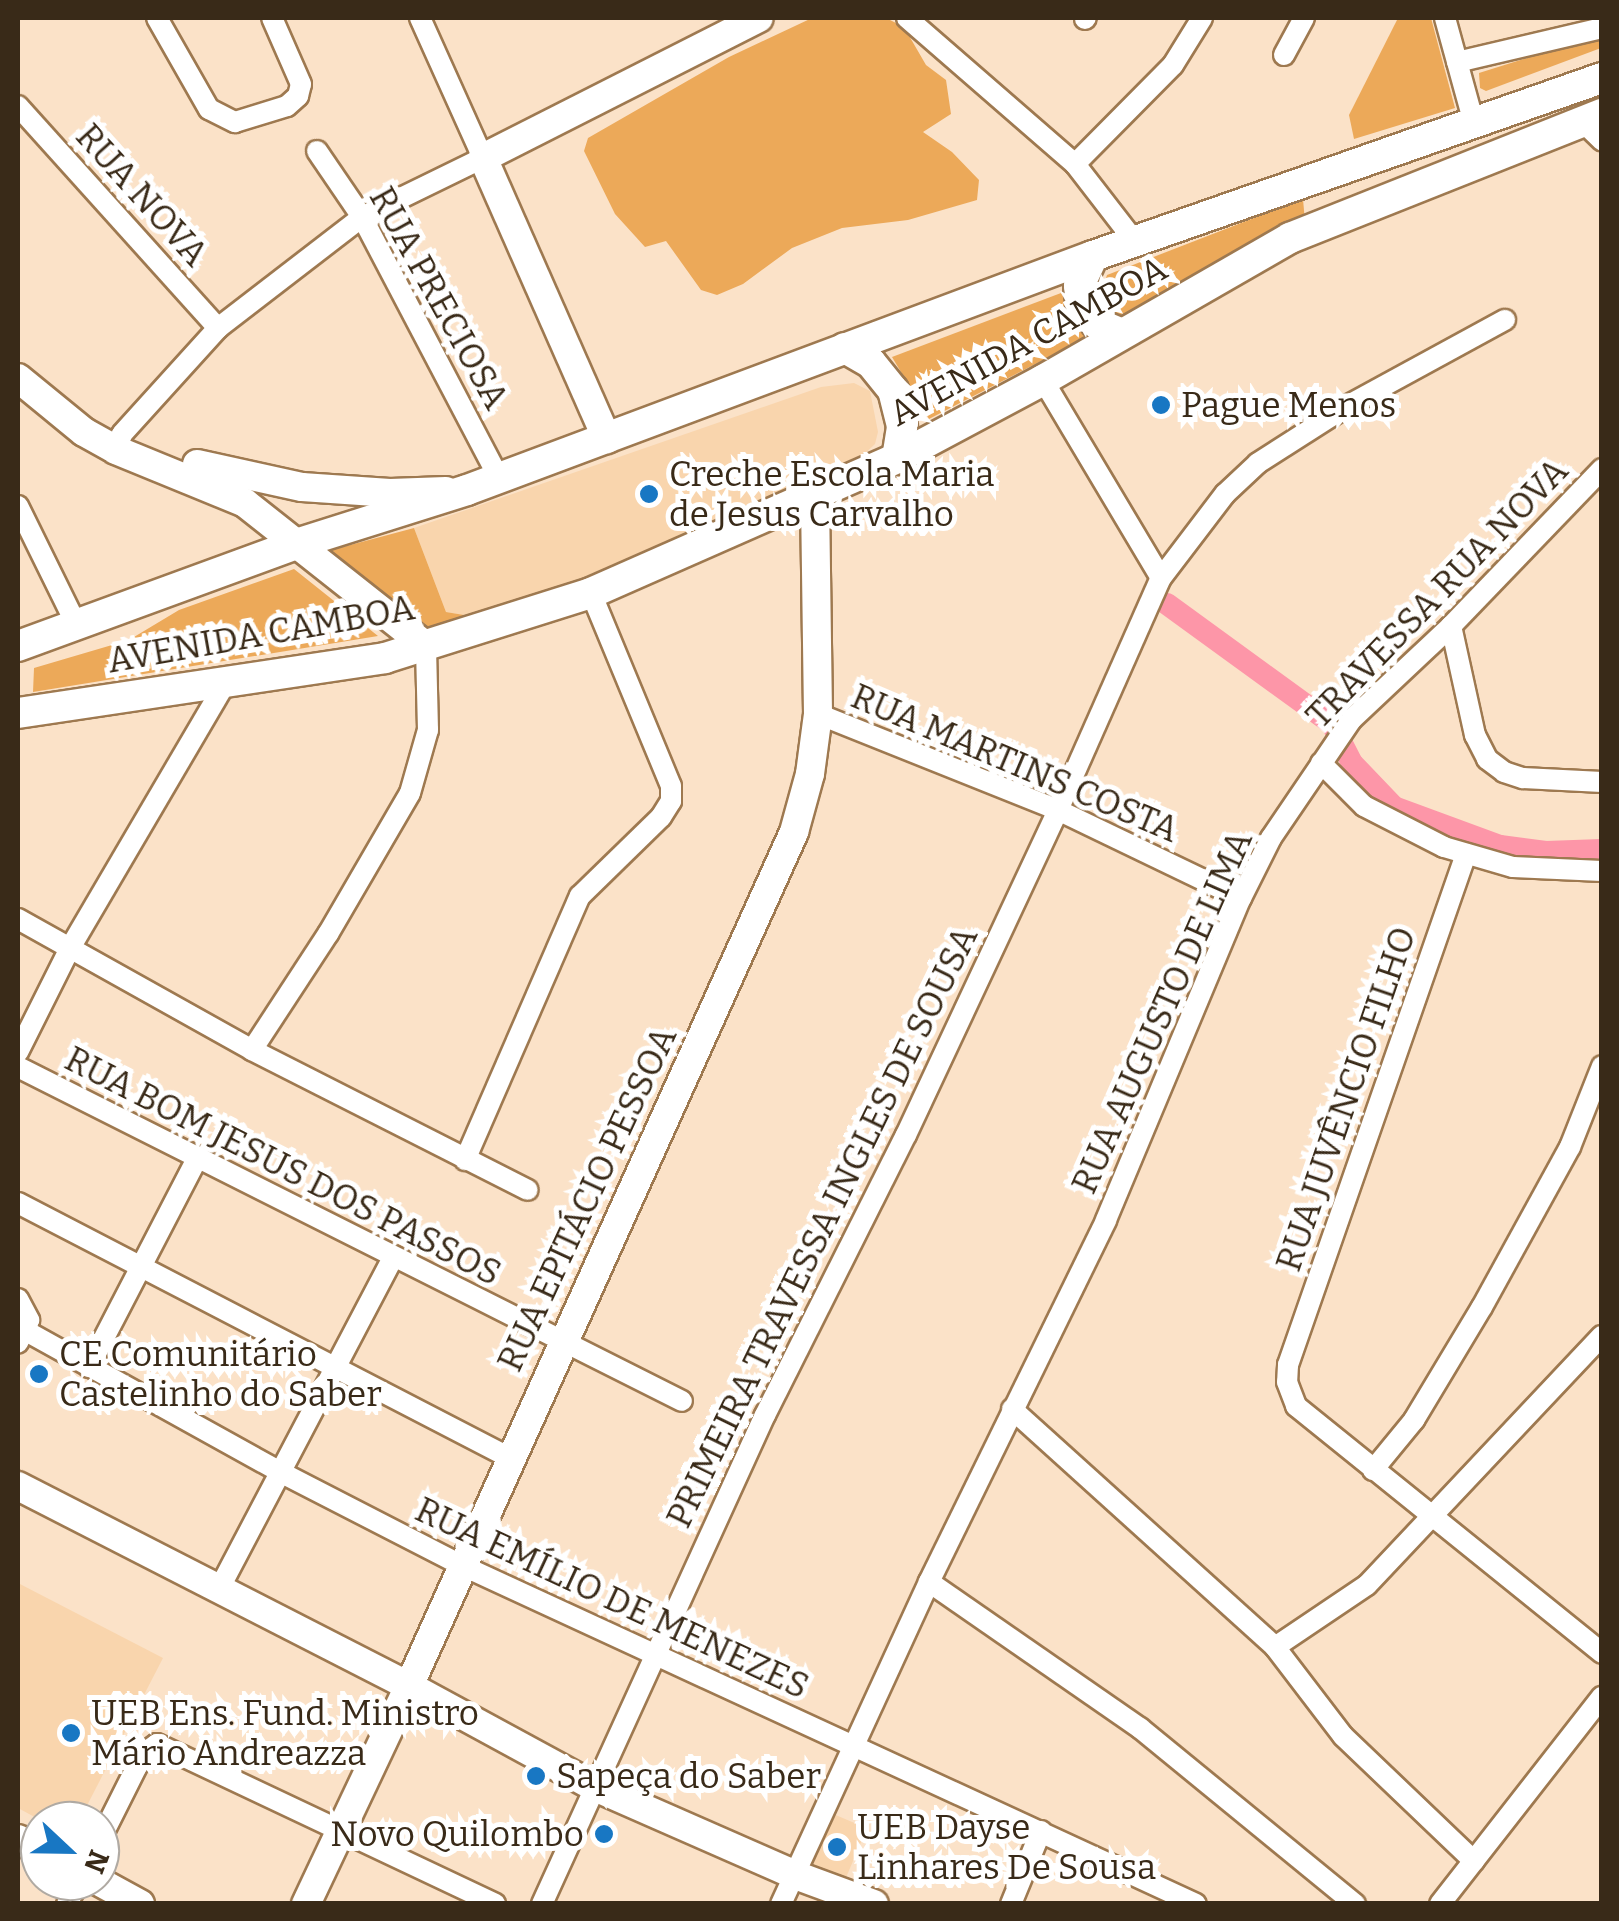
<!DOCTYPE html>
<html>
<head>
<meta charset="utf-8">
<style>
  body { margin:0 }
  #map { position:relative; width:1619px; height:1921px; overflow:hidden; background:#fbe2c8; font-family:Bitter,serif }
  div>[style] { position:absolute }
  .built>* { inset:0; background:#f9d5ad; transform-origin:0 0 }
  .green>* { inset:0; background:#eca959 }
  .canal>* { height:22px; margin:-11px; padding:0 11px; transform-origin:11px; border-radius:11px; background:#fd96a8 }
  .roads { filter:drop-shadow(2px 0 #9e7950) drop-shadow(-2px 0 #9e7950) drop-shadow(0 2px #9e7950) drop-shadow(0 -2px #9e7950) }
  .street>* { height:20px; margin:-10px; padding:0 10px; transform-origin:10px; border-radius:10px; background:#fff }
  .secondary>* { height:28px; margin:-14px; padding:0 14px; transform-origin:14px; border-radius:14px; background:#fff }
  .primary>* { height:30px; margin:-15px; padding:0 15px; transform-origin:15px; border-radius:15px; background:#fff }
  .dots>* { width:28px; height:28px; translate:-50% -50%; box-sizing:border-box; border:5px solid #fff; border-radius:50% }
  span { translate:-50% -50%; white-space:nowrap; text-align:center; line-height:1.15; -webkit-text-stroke:10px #fff; paint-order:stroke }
  .street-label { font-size:35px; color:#392a18 }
  .poi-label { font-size:35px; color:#392a18 }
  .left { translate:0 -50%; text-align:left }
  .right { translate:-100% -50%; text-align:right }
  .frame { position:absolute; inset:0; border:20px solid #392a18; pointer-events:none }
  .north { position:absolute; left:20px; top:1801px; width:100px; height:100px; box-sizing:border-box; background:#fff; border:2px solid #b0aaa3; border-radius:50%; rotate:112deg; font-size:28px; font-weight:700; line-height:40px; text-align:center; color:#392a18 }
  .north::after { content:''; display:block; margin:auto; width:35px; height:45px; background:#1877c3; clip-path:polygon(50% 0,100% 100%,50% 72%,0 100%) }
</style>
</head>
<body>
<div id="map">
  <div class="built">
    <div style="clip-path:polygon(854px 383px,870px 391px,878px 432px,875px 444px,859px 459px,689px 538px,476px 617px,446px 612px,414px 528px,821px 387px)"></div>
    <div style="clip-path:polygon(18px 1583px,163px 1658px,79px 1821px,42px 1821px,18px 1808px)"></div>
    <div style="left:831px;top:1813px;width:39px;height:58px;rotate:23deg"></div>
  </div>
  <div class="green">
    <div style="clip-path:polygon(812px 18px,886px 18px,904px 27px,926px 65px,946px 80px,951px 114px,923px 132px,952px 152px,979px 180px,977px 200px,908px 220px,842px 228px,792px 248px,743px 284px,717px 295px,701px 290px,666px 241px,645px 247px,615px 214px,584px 151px,588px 138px,729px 57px)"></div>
    <div style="clip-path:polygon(1398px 18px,1431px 18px,1455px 108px,1354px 139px,1349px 115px)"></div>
    <div style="clip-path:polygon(1601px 35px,1601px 48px,1486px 91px,1480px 88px,1479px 73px)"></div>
    <div style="clip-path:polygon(1303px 199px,1305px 222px,1120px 318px,1106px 307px,1102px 290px,1107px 275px)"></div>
    <div style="clip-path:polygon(1061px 293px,1086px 338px,929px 419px,892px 357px)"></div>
    <div style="clip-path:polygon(414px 528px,446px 612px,476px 617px,439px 629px,421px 626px,324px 552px)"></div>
    <div style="clip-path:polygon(294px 569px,378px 636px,33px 692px,34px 668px,129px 640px,179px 610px)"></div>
  </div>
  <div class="canal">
    <div style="left:1167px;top:604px;width:204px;rotate:36deg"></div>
    <div style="left:1332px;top:724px;width:44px;rotate:62.9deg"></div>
    <div style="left:1352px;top:763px;width:61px;rotate:46.3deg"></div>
    <div style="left:1394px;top:807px;width:113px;rotate:20.2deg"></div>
    <div style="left:1500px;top:846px;width:46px;rotate:7.4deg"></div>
    <div style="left:1546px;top:852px;width:56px;rotate:-2deg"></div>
  </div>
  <div class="roads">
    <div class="street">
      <div style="left:157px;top:18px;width:105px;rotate:60.3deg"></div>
      <div style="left:209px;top:109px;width:29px;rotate:27deg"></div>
      <div style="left:235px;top:122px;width:54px;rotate:-17.1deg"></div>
      <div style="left:287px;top:106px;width:15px;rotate:-42deg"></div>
      <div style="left:298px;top:96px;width:12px;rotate:-76deg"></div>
      <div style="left:301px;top:84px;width:72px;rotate:-113.7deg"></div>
      <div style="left:907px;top:18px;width:223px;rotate:41deg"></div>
      <div style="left:1075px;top:164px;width:100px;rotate:52.3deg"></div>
      <div style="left:1445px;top:18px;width:109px;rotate:74.6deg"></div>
      <div style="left:1085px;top:19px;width:1px;rotate:-45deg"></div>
      <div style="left:1284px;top:55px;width:42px;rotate:-61.6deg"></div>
      <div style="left:1457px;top:62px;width:149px;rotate:-13.2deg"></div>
      <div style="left:18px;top:106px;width:299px;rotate:48deg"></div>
      <div style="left:1582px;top:121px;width:28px;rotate:44deg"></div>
      <div style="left:317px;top:151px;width:80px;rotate:55.7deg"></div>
      <div style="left:362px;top:217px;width:295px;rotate:62.3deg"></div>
      <div style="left:1075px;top:164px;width:139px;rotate:-45.3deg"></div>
      <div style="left:1173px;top:65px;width:55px;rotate:-58.3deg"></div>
      <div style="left:1043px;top:380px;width:230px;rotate:59.2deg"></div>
      <div style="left:116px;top:450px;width:17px;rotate:-69deg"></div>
      <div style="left:122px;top:434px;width:143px;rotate:-47.8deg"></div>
      <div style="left:218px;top:328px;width:182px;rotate:-37.6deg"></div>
      <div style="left:362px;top:217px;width:135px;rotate:-26deg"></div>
      <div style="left:483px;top:158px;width:154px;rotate:-114.2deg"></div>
      <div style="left:18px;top:506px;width:134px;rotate:63.8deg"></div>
      <div style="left:1451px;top:626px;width:112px;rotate:77.6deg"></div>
      <div style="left:1475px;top:735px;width:27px;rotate:63deg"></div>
      <div style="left:1487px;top:759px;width:21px;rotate:37deg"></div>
      <div style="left:1504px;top:772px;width:20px;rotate:18deg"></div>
      <div style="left:1523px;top:778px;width:79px;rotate:2.9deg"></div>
      <div style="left:818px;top:714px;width:258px;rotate:21.8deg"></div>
      <div style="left:1058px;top:810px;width:203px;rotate:25.7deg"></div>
      <div style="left:1321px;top:763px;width:61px;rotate:45deg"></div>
      <div style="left:1364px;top:806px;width:90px;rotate:27.1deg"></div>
      <div style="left:1444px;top:847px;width:72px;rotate:16.2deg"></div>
      <div style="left:1513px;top:867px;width:89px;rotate:2.6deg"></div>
      <div style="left:1466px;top:854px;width:541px;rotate:109.21deg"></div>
      <div style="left:1288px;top:1365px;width:17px;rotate:93deg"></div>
      <div style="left:1287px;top:1382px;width:26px;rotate:69deg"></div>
      <div style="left:1296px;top:1406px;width:393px;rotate:38.9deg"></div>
      <div style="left:18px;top:919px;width:268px;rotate:29.2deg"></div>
      <div style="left:252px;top:1050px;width:309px;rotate:26.9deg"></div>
      <div style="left:252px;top:1050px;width:139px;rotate:-56.8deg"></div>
      <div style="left:328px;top:934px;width:163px;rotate:-59.8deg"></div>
      <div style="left:410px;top:793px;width:66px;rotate:-74.1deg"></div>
      <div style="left:428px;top:730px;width:84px;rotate:-91.4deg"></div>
      <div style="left:18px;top:1052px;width:116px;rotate:-63.4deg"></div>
      <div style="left:70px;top:948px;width:312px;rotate:-59.6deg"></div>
      <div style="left:18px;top:1067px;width:743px;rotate:26.7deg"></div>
      <div style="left:465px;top:1160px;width:288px;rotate:-66.5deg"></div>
      <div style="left:580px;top:896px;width:113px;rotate:-44.3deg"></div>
      <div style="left:661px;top:817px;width:19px;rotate:-58deg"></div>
      <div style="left:671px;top:801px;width:15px;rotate:-90deg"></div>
      <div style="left:671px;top:786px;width:209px;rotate:-112.5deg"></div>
      <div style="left:18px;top:1203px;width:554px;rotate:27.4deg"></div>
      <div style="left:18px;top:1299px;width:24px;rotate:62deg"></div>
      <div style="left:29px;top:1320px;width:25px;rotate:116deg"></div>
      <div style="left:26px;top:1331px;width:293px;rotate:29deg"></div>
      <div style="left:282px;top:1473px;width:201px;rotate:27.2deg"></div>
      <div style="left:461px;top:1565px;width:809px;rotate:24.76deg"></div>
      <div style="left:89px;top:1367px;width:237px;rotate:-62.6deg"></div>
      <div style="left:1012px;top:1409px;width:355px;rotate:42.1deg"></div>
      <div style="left:1275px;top:1647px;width:112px;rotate:52.6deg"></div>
      <div style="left:1343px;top:1736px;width:181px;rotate:43.7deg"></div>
      <div style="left:1373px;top:1470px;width:65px;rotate:-50.6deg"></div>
      <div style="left:1414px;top:1420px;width:132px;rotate:-59deg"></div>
      <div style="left:1482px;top:1307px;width:183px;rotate:-61.2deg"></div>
      <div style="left:1570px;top:1147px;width:87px;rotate:-68.4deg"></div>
      <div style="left:929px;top:1582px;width:257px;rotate:34.7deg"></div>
      <div style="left:1140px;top:1728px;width:278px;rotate:39.3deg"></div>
      <div style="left:218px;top:1591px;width:375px;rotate:-62.3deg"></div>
      <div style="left:1275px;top:1647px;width:111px;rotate:-34deg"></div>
      <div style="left:1367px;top:1585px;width:342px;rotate:-46.7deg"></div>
      <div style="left:100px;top:1840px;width:96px;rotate:-63.4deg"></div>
      <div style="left:143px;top:1754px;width:17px;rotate:-36deg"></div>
      <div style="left:157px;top:1744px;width:374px;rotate:25.3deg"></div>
      <div style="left:67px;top:1904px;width:26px;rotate:-62deg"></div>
      <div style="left:542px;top:1904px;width:537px;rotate:-65.49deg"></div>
      <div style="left:765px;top:1415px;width:313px;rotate:-63.3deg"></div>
      <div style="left:906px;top:1135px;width:359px;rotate:-64.9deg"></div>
      <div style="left:1058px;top:810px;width:254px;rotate:-66.1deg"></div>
      <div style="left:1161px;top:578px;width:106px;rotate:-52.7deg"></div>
      <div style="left:1225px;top:494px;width:45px;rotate:-43.2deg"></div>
      <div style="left:1258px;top:463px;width:106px;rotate:-32.6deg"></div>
      <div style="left:1347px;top:406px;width:180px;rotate:-28.6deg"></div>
      <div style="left:781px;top:1904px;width:354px;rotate:-65.3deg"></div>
      <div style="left:929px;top:1582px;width:403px;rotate:-63.9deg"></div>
      <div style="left:1106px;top:1220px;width:349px;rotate:-67.3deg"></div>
      <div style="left:1241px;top:898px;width:67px;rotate:-63.4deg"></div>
      <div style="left:1271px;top:838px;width:144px;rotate:-55.8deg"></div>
      <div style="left:1352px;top:719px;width:136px;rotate:-43.2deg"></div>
      <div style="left:1451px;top:626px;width:218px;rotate:-46.1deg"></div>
      <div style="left:1011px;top:1904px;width:79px;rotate:-67.7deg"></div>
      <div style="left:1440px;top:1904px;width:263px;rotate:-52deg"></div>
    </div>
    <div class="secondary">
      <div style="left:18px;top:378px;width:85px;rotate:39.3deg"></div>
      <div style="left:84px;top:432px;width:37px;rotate:29deg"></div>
      <div style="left:116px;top:450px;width:139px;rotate:22.3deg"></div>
      <div style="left:245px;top:503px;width:231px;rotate:38.3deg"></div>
      <div style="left:607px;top:439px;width:307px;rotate:-113.8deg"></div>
      <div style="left:483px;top:158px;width:309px;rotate:-26.9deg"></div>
      <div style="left:197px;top:464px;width:107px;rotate:12.4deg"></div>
      <div style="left:302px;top:487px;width:88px;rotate:3.9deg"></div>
      <div style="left:390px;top:493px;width:56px;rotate:-2deg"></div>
      <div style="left:18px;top:1486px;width:439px;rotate:27.1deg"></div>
      <div style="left:409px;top:1686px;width:212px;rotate:28.5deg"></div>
      <div style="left:595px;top:1787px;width:219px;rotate:23.7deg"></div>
      <div style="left:795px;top:1875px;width:84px;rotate:20.2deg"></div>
      <div style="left:18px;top:1839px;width:25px;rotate:29deg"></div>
      <div style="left:98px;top:1881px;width:48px;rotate:28.7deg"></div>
      <div style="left:306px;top:1904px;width:241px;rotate:-64.7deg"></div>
      <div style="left:409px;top:1686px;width:937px;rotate:-65.73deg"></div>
      <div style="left:794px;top:832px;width:60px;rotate:-74.6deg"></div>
      <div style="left:810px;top:774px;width:61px;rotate:-82.4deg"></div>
      <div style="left:818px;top:714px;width:216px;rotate:-90.8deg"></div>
    </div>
    <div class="primary">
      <div style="left:1093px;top:256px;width:33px;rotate:115deg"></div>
      <div style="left:1079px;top:286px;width:17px;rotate:83deg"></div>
      <div style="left:1081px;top:303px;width:25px;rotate:53deg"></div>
      <div style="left:1096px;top:323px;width:26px;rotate:23deg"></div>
      <div style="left:845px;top:348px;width:30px;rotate:30deg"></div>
      <div style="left:871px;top:363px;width:35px;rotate:51deg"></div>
      <div style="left:893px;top:390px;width:38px;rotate:76deg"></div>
      <div style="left:902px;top:427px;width:31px;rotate:99deg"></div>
      <div style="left:18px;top:646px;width:296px;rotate:-20.1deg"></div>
      <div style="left:296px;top:544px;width:179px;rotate:-17.5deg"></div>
      <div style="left:467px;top:490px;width:668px;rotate:-20.5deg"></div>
      <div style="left:1093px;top:256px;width:539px;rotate:-19.28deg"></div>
      <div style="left:18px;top:713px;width:371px;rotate:-8.5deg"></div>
      <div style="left:385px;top:658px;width:216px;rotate:-17.5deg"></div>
      <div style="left:591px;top:593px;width:334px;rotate:-23.8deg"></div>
      <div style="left:897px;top:458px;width:166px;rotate:-28.1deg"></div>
      <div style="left:1043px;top:380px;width:285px;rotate:-29.9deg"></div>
      <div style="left:1290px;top:238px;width:336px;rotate:-21.7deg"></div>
    </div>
  </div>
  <div class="dots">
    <div style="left:1161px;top:405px;background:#1877c3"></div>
    <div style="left:649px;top:494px;background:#1877c3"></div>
    <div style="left:39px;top:1374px;background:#1877c3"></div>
    <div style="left:71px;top:1733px;background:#1877c3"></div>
    <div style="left:536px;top:1776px;background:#1877c3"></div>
    <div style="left:604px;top:1834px;background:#1877c3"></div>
    <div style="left:837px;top:1847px;background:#1877c3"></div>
  </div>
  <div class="street-label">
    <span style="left:142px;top:195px;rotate:48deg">RUA NOVA</span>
    <span style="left:439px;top:298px;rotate:61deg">RUA PRECIOSA</span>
    <span style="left:1028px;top:341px;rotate:-29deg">AVENIDA CAMBOA</span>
    <span style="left:1437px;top:593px;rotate:-46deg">TRAVESSA RUA NOVA</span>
    <span style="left:261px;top:634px;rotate:-10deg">AVENIDA CAMBOA</span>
    <span style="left:1015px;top:763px;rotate:23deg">RUA MARTINS COSTA</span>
    <span style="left:1162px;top:1012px;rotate:-66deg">RUA AUGUSTO DE LIMA</span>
    <span style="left:1346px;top:1099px;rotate:-71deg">RUA JUVÊNCIO FILHO</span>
    <span style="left:283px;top:1166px;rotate:27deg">RUA BOM JESUS DOS PASSOS</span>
    <span style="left:587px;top:1199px;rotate:-65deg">RUA EPITÁCIO PESSOA</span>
    <span style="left:822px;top:1227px;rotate:-64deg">PRIMEIRA TRAVESSA INGLES DE SOUSA</span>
    <span style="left:612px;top:1598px;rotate:25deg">RUA EMÍLIO DE MENEZES</span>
  </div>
  <div class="poi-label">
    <span class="left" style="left:1181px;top:405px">Pague Menos</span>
    <span class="left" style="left:669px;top:494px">Creche Escola Maria<br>de Jesus Carvalho</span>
    <span class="left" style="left:59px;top:1374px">CE Comunitário<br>Castelinho do Saber</span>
    <span class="left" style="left:91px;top:1733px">UEB Ens. Fund. Ministro<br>Mário Andreazza</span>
    <span class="left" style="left:556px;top:1776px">Sapeça do Saber</span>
    <span class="left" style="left:857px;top:1847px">UEB Dayse<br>Linhares De Sousa</span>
    <span class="right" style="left:584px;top:1834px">Novo Quilombo</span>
  </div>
  <div class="frame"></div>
  <div class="north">N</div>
</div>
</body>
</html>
